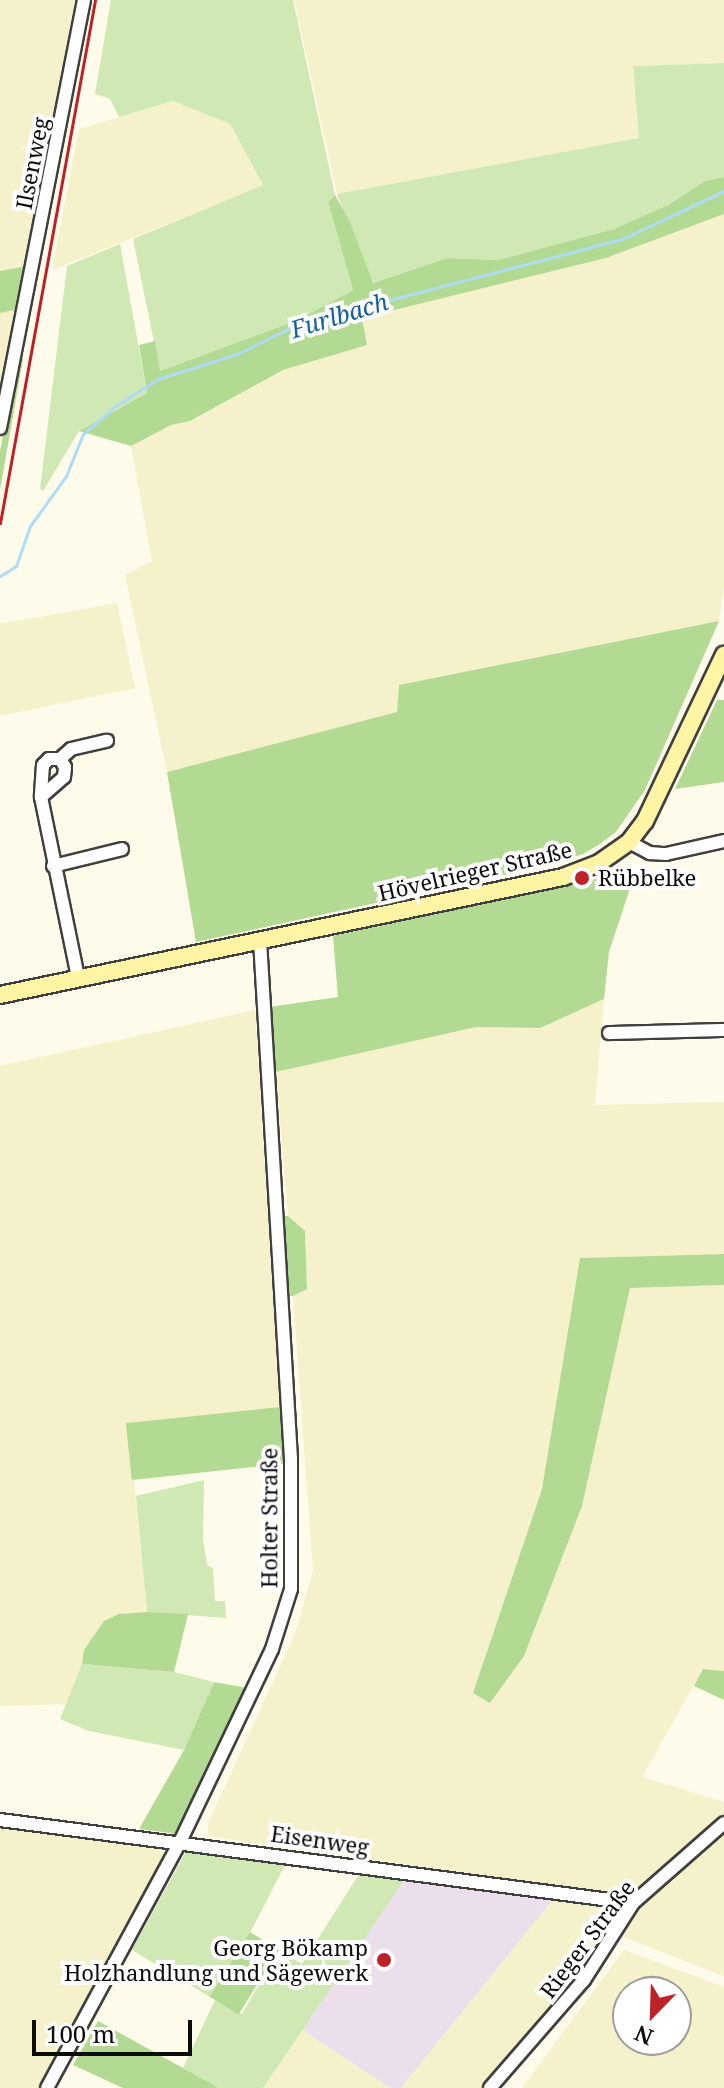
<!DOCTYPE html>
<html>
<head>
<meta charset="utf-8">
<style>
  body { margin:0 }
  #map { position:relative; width:724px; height:2088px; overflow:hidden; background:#fffbea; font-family:"Noto Serif",serif }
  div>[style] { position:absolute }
  .industrial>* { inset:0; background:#eadfeb }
  .farmland>* { inset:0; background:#f5f1ca }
  .green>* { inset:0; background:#d0e9b4 }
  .forest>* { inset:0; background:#b3da93; transform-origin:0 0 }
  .stream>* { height:3px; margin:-1.5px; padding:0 1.5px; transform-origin:1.5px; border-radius:1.5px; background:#aedcf7 }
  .roads { filter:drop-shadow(2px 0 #3f3f3f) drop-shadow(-2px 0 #3f3f3f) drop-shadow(0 2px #3f3f3f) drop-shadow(0 -2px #3f3f3f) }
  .street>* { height:12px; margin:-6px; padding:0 6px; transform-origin:6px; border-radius:6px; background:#fff }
  .secondary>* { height:16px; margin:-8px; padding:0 8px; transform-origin:8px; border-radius:8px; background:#fff5a5 }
  .rail>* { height:3px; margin:-1.5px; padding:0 1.5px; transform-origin:1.5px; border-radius:1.5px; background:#be2229 }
  .dots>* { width:22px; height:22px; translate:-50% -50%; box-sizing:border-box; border:4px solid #fff; border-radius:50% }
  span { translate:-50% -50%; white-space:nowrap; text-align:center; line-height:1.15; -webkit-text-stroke:8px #fff; paint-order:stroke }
  .street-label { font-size:22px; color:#0c0c0c }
  .poi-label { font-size:22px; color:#0c0c0c }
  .left { translate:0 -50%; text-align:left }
  .right { translate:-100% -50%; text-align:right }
  .water-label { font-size:24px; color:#13629f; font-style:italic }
  .north { position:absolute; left:612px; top:1976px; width:80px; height:80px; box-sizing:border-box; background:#fff; border:2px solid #9e9e9e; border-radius:50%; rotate:203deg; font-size:22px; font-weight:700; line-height:32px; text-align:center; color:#0c0c0c }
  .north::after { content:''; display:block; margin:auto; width:28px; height:36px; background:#be2229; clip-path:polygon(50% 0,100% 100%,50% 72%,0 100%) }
  .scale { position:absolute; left:32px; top:2020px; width:160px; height:36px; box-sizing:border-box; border:4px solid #0c0c0c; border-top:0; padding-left:10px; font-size:24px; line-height:28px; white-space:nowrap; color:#0c0c0c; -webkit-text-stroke:6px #fff; paint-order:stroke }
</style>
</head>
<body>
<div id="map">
  <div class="industrial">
    <div style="clip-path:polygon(405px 1879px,556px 1896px,401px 2088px,390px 2088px,302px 2030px)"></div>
  </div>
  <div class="farmland">
    <div style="clip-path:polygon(0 0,75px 0,27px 266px,0 271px)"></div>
    <div style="clip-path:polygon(294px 0,724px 0,724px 63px,633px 66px,639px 138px,337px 194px)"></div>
    <div style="clip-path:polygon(173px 101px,230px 124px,263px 186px,52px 270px,79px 129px)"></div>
    <div style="clip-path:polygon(724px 214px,724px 586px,719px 621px,399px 685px,397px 712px,167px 772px,125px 575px,152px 561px,131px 446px,171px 425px,190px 421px,283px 370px,367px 345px,361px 318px,606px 258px)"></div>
    <div style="clip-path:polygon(19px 309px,0 404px,0 313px)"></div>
    <div style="clip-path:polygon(117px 603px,135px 688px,0 716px,0 624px)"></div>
    <div style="clip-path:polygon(604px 999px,595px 1105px,724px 1102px,724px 1254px,580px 1258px,542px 1489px,473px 1693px,582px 1506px,630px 1288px,724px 1285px,724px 1671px,703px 1669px,642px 1777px,724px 1802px,724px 1817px,640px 1890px,626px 1896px,208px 1836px,208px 1823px,295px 1634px,313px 1571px,293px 1296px,307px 1289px,305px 1231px,288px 1216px,276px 1072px,476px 1027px,540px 1028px)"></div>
    <div style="clip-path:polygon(255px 1010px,280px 1407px,130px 1440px,147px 1612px,119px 1614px,84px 1650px,82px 1664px,68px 1704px,0 1706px,0 1066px)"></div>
    <div style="clip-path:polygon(0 1823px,160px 1846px,165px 1857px,42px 2088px,0 2088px)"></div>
    <div style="clip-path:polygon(724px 1830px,724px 1976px,621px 1936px,648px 1898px)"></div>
    <div style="clip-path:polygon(556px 1896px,615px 1903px,620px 1915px,529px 2036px,484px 2088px,401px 2088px)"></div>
    <div style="clip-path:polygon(evenodd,624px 1950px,724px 1987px,724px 2088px,522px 2088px,624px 1950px,628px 1992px,676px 1992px,676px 2040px,628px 2040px,628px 1992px)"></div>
    <div style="clip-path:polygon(302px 2030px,390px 2088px,263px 2088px)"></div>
  </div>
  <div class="green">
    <div style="clip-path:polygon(111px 0,293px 0,335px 195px,328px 202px,353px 290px,298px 320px,160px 371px,133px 239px,263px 185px,230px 124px,173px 101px,119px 117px,110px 99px,95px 94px)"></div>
    <div style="clip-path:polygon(724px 63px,724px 177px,705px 181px,668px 205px,614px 229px,498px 260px,447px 258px,372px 283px,337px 194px,639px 138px,633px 66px)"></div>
    <div style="clip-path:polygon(120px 244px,147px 393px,79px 431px,43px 491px,40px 489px,67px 266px)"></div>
    <div style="clip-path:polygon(204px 1480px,203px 1539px,207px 1565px,213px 1568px,215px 1601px,225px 1601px,226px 1618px,147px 1612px,136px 1496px)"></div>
    <div style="clip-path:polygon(82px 1664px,174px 1672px,214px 1682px,184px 1750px,89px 1731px,60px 1719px)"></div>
    <div style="clip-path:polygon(188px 1848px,287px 1861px,216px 1999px,242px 2014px,279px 1950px,302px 1964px,359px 1874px,405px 1879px,263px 2088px,219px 2088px,183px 2068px,215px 2000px,132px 1950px)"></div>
  </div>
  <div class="forest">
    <div style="clip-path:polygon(724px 177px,724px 214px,606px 258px,362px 318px,367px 345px,283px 370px,190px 421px,171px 425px,131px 446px,79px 431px,147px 393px,139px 345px,155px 341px,160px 371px,298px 320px,353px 290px,328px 202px,335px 195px,350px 222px,373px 283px,447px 258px,498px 260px,614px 229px,668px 205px,705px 181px)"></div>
    <div style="clip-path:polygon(27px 266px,19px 309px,0 313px,0 271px)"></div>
    <div style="clip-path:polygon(18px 358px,23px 359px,0 490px,0 451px)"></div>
    <div style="clip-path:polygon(719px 621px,645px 790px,616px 832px,600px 844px,583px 854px,541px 867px,196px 942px,167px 772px,397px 712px,399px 685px)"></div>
    <div style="clip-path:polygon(717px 700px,724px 700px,724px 782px,675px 789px)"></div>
    <div style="clip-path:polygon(636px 870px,609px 952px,604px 999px,540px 1028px,476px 1027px,276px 1072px,269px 1007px,338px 997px,333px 936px)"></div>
    <div style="clip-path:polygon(280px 1216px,288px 1216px,305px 1231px,307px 1289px,293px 1296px,287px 1296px)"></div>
    <div style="clip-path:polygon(724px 1254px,724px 1285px,630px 1288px,582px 1506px,524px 1656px,490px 1703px,473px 1693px,542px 1489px,580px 1258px)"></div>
    <div style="left:280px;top:1407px;width:57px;height:155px;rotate:84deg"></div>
    <div style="clip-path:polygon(147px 1612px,188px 1614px,174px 1672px,82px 1664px,84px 1650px,104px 1621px,119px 1614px)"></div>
    <div style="clip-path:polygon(703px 1669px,724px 1671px,724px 1700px,694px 1686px)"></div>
    <div style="clip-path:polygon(214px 1682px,247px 1688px,178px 1834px,139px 1829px,184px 1750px)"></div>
    <div style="left:250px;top:1932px;width:34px;height:76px;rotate:32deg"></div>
    <div style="clip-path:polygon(98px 2021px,183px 2068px,219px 2088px,123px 2088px,73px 2065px)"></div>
  </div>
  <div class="stream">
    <div style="left:0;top:576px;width:19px;rotate:-32deg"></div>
    <div style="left:16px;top:566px;width:42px;rotate:-70.7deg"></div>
    <div style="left:30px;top:526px;width:62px;rotate:-54.2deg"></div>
    <div style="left:66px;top:476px;width:45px;rotate:-68deg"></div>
    <div style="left:83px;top:434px;width:41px;rotate:-41.1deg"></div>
    <div style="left:114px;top:407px;width:52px;rotate:-32.5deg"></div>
    <div style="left:158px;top:379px;width:83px;rotate:-17.6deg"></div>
    <div style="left:237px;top:354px;width:68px;rotate:-26.2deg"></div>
    <div style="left:298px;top:324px;width:335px;rotate:-14.7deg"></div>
    <div style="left:622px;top:239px;width:113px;rotate:-25.2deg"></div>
  </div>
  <div class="roads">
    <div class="street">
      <div style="left:0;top:428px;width:436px;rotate:-78.9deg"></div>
      <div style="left:60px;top:759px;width:15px;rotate:-42deg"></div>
      <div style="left:71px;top:749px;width:37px;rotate:-13deg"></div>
      <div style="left:41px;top:797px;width:30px;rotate:-41deg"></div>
      <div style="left:64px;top:777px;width:10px;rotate:-84deg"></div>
      <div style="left:65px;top:767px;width:9px;rotate:-122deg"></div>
      <div style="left:60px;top:759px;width:11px;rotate:180deg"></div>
      <div style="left:49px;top:759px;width:8px;rotate:135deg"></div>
      <div style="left:43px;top:765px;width:32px;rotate:94deg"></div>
      <div style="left:41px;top:797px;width:185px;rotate:78.4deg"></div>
      <div style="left:629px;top:842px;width:24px;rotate:28deg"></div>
      <div style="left:650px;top:853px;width:16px;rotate:4deg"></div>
      <div style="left:666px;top:854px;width:59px;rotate:-12.6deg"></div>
      <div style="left:53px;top:866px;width:71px;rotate:-13.8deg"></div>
      <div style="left:609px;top:1033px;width:115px;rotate:-1.5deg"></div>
      <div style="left:0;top:1820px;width:638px;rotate:7.47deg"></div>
      <div style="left:47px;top:2088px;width:280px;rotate:-61.6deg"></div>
      <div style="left:180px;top:1842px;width:214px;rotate:-64.5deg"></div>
      <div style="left:272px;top:1649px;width:63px;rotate:-72.4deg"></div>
      <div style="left:291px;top:1589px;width:130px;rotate:-90deg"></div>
      <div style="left:291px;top:1459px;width:520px;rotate:-93.42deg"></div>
      <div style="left:490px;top:2088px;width:143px;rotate:-49deg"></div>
      <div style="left:584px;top:1980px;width:91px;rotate:-57.5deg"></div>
      <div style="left:633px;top:1903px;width:121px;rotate:-41.3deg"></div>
    </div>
    <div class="secondary">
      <div style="left:0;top:995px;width:575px;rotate:-11.84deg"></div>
      <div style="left:563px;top:877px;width:39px;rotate:-21deg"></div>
      <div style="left:599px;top:863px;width:37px;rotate:-35deg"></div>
      <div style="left:629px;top:842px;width:26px;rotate:-53deg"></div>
      <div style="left:645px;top:821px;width:184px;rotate:-64.6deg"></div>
    </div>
  </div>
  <div class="rail">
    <div style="left:0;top:523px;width:532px;rotate:-79.7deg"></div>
  </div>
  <div class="dots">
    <div style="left:582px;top:878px;background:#be2229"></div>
    <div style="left:384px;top:1960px;background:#be2229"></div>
  </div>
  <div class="street-label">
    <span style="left:32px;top:163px;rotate:-79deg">Ilsenweg</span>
    <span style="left:475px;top:871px;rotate:-13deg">Hövelrieger Straße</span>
    <span style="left:269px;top:1518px;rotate:-90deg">Holter Straße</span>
    <span style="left:320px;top:1840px;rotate:8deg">Eisenweg</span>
    <span style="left:587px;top:1939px;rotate:-53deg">Rieger Straße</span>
  </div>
  <div class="poi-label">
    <span class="left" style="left:598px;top:878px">Rübbelke</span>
    <span class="right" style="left:368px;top:1960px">Georg Bökamp<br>Holzhandlung und Sägewerk</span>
  </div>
  <div class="water-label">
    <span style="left:339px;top:315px;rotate:-17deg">Furlbach</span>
  </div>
  <div class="north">N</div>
  <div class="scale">100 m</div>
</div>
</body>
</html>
